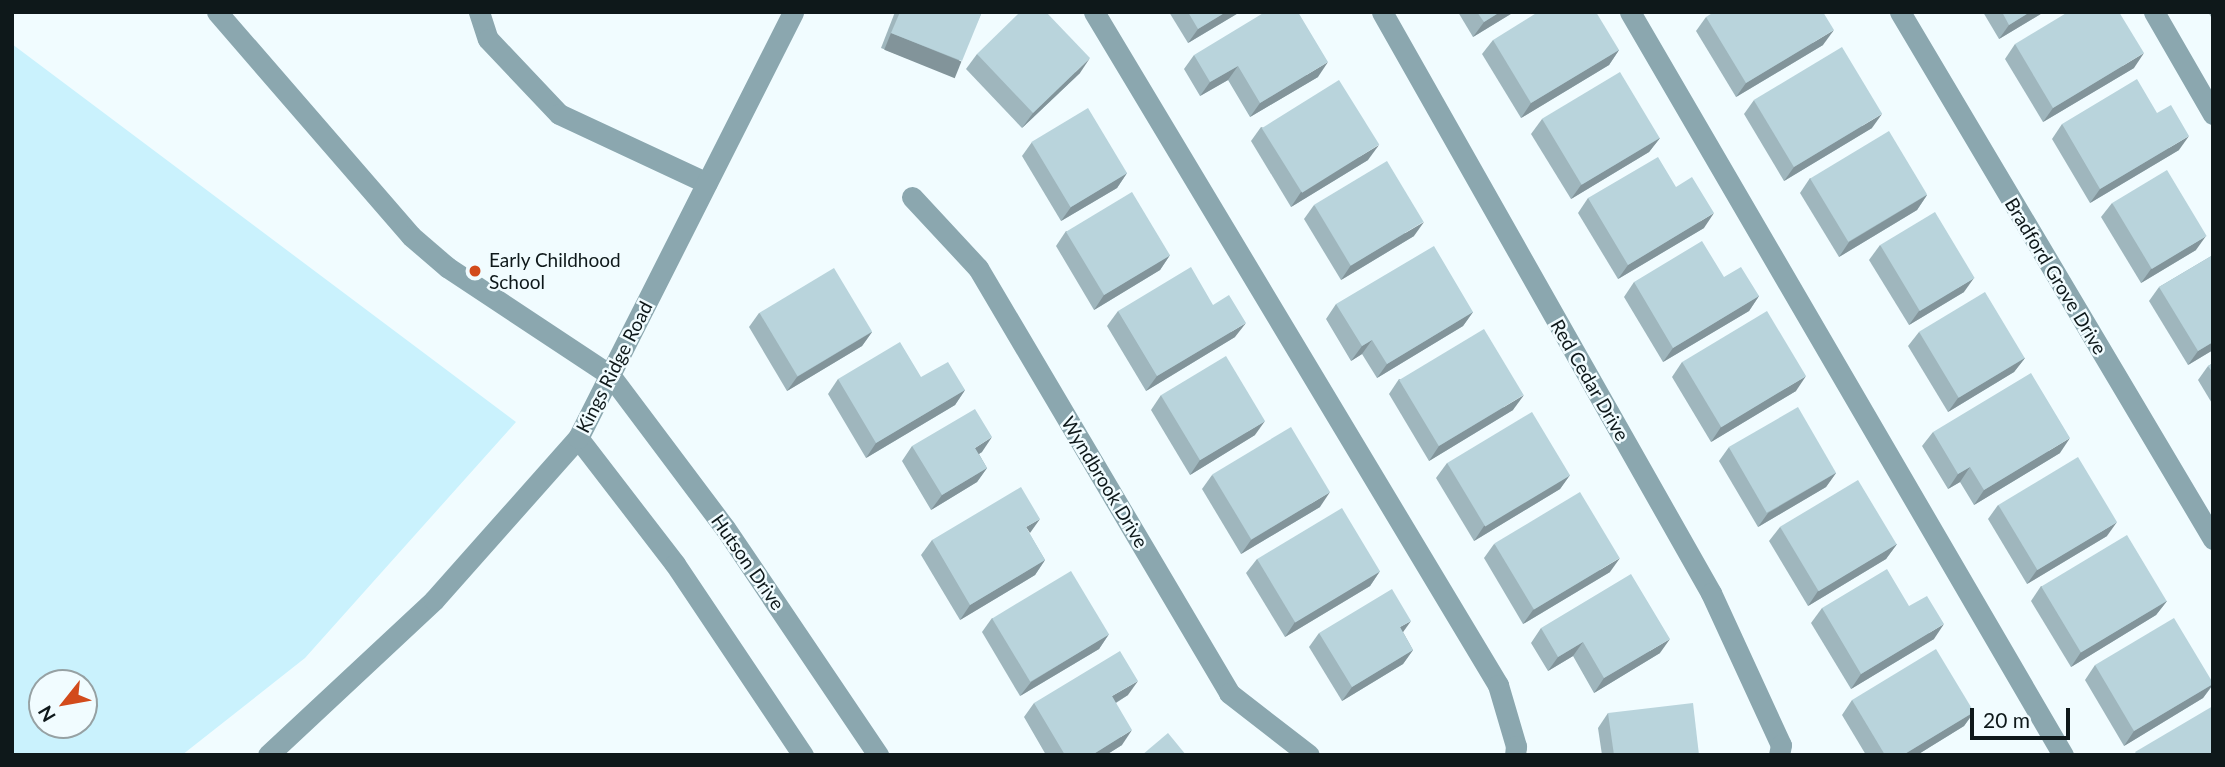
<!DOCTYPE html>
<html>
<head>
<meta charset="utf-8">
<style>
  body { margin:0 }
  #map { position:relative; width:2225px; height:767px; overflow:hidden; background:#f1fcff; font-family:Lato,sans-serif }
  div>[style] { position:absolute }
  .green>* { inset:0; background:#caf2fd }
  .minor>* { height:21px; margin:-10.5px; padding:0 10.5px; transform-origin:10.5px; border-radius:10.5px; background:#8ba7af }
  .wall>* { inset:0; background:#9fb6bd }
  .shaded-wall>* { inset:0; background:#82949a; transform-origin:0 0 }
  .building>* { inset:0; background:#b9d4dc; transform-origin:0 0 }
  .dots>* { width:19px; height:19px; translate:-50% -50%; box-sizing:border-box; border:4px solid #f1fcff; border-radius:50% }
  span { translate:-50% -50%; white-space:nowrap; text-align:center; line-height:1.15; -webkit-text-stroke:5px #f1fcff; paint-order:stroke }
  .poi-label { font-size:19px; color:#0e181a }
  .left { translate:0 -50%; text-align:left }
  .street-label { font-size:19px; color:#0e181a }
  .frame { position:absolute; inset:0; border:14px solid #0e181a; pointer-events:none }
  .north { position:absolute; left:28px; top:669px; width:70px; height:70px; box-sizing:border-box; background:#f1fcff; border:2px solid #96a1a3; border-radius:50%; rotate:239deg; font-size:19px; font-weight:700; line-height:28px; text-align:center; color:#0e181a }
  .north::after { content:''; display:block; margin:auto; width:24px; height:32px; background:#d24b1c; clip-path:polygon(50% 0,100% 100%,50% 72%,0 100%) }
  .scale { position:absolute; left:1970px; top:708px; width:100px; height:32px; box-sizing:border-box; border:4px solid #0e181a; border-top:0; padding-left:9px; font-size:21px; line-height:24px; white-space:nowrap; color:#0e181a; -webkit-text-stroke:5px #f1fcff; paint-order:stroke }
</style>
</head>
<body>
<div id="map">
  <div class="green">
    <div style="clip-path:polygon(evenodd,12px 44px,516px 422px,305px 658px,182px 755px,12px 755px,12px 44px,42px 683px,84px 683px,84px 725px,42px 725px,42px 683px)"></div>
  </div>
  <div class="minor">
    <div style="left:217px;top:12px;width:296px;rotate:49.1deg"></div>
    <div style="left:411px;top:236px;width:48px;rotate:40.7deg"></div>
    <div style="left:447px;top:267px;width:196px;rotate:33.5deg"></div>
    <div style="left:610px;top:375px;width:191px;rotate:53.1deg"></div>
    <div style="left:725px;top:528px;width:274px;rotate:56deg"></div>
    <div style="left:479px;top:12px;width:28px;rotate:72deg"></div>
    <div style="left:488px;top:39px;width:103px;rotate:46.6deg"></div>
    <div style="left:559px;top:114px;width:163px;rotate:25deg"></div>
    <div style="left:1094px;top:12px;width:785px;rotate:59.02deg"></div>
    <div style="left:1498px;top:685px;width:64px;rotate:73.6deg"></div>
    <div style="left:1516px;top:746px;width:9px;rotate:96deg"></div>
    <div style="left:1382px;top:12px;width:668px;rotate:60.48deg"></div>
    <div style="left:1711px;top:593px;width:167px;rotate:65.3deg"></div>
    <div style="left:1781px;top:745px;width:10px;rotate:101deg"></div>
    <div style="left:1630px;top:12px;width:860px;rotate:59.77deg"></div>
    <div style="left:1900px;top:12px;width:613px;rotate:59.29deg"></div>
    <div style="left:2154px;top:12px;width:118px;rotate:60deg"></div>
    <div style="left:912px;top:197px;width:97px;rotate:47.1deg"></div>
    <div style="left:978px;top:268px;width:494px;rotate:59.4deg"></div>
    <div style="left:1229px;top:693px;width:101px;rotate:37.8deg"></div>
    <div style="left:578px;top:438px;width:159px;rotate:52.4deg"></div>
    <div style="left:675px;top:564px;width:230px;rotate:56.2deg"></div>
    <div style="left:268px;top:755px;width:227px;rotate:-43deg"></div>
    <div style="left:434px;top:600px;width:217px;rotate:-48.4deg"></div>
    <div style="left:578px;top:438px;width:477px;rotate:-63.2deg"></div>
  </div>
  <div class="wall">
    <div style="clip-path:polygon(895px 12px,982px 12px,952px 76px,881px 48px)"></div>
    <div style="clip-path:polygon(1169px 12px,1240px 12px,1188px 43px)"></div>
    <div style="clip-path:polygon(1458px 12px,1514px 12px,1473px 37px)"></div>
    <div style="clip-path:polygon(1983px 12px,2044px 12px,1999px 39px)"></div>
    <div style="clip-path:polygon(2208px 12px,2213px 12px,2213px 20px)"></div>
    <div style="clip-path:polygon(1706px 17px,1823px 45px,1736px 97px,1696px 31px)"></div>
    <div style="clip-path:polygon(1493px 40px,1619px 50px,1609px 65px,1521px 118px,1482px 54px)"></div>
    <div style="clip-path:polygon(2015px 44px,2134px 68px,2043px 122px,2005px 59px)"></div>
    <div style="clip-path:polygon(977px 54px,1080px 73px,1022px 128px,966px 69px)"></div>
    <div style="clip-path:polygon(1194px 55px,1318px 77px,1250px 117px,1228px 80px,1200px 96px,1184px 69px)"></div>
    <div style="clip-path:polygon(1754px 100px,1872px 128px,1784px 181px,1744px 114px)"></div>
    <div style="clip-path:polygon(1542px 119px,1660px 138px,1649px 152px,1571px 199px,1531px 134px)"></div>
    <div style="clip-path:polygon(2062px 124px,2179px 150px,2090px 203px,2052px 139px)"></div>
    <div style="clip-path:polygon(1261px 127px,1368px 160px,1291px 207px,1251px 141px)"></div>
    <div style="clip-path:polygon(1032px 142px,1127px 173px,1117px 188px,1061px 221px,1022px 156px)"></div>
    <div style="clip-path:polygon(1810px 178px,1927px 195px,1917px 210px,1839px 257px,1800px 193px)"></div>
    <div style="clip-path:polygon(1676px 187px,1704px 228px,1618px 279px,1578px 213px,1588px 198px)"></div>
    <div style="clip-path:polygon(2112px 203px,2196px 250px,2141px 283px,2101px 217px)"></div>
    <div style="clip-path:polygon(1314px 205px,1414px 236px,1341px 280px,1304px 219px)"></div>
    <div style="clip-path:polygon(1066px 231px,1170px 255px,1160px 270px,1094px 310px,1056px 246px)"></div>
    <div style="clip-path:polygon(1880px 245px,1964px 292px,1909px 325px,1869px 260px)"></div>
    <div style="clip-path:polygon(2213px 255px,2213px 350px,2188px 365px,2149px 301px,2159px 287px)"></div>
    <div style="clip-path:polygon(1724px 277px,1759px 296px,1749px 311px,1663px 362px,1624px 297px,1634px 282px)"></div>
    <div style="clip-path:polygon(1336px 304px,1473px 312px,1463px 326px,1377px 378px,1362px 354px,1351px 361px,1326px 319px)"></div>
    <div style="clip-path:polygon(1213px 305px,1235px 337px,1146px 391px,1107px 326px,1118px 311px)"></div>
    <div style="clip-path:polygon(759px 313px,872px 332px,862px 346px,787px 391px,749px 327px)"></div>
    <div style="clip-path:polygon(1919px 332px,2025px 358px,2014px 372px,1948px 412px,1908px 346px)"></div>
    <div style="clip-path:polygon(1682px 362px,1796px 391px,1711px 442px,1672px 377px)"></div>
    <div style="clip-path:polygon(2213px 363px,2213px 405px,2198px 380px,2208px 366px)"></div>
    <div style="clip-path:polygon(921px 377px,965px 390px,955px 405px,866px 458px,828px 394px,838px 379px)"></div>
    <div style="clip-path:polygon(1399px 379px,1513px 410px,1429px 461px,1389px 394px)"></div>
    <div style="clip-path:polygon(1161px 395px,1255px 435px,1190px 475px,1151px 410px)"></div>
    <div style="clip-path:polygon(1933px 432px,2060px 453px,1974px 505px,1960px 482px,1948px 489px,1922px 446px)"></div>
    <div style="clip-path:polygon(912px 446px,982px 452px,979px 454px,987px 468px,977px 482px,931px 510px,902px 461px)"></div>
    <div style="clip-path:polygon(1729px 447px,1836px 473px,1826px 487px,1758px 527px,1719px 461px)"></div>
    <div style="clip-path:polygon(1447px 463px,1570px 475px,1560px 489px,1474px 541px,1436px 478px)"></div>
    <div style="clip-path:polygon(1212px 475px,1320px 507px,1241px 554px,1202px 489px)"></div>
    <div style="clip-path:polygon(1998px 505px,2107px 536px,2027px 584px,1988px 519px)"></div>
    <div style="clip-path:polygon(1780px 527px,1897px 544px,1886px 559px,1808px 606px,1769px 541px)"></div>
    <div style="clip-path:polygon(1029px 533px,1045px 560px,1035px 575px,960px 620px,921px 555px,932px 540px)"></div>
    <div style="clip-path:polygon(1494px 544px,1610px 572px,1523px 624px,1484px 558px)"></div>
    <div style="clip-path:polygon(1257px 559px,1380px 571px,1370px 586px,1285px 637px,1246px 573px)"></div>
    <div style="clip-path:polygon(2041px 586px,2167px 601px,2156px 615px,2071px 667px,2031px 601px)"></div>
    <div style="clip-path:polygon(1909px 606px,1934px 639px,1851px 689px,1811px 623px,1822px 608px)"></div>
    <div style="clip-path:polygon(992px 618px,1109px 634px,1099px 649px,1020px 696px,982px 632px)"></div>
    <div style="clip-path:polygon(1541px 628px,1660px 653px,1594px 693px,1573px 656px,1548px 671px,1531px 643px)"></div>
    <div style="clip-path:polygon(1403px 632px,1413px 650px,1403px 664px,1342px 701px,1309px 647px,1319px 633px)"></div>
    <div style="clip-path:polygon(2095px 665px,2213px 684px,2213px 685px,2203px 698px,2124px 746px,2085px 680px)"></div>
    <div style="clip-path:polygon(1128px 695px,1116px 703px,1122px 745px,1106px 755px,1046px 755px,1024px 717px,1034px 703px)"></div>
    <div style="clip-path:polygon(1852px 700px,1974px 712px,1964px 726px,1917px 755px,1866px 755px,1842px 715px)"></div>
    <div style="clip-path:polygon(1608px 713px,1699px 755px,1602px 755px,1598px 728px)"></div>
  </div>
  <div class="shaded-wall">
    <div style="clip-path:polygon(1226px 12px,1240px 12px,1188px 43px,1198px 29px)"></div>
    <div style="clip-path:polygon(1500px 12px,1514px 12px,1473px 37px,1484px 22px)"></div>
    <div style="clip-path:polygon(2030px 12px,2044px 12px,1999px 39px,2009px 25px)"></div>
    <div style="clip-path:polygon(1834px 30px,1823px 45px,1736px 97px,1746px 83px)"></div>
    <div style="left:891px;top:33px;width:76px;height:18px;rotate:22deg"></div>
    <div style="clip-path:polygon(1619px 50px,1609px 65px,1521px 118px,1531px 103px)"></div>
    <div style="clip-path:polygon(2144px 53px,2134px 68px,2043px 122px,2053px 108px)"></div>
    <div style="clip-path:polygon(1090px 58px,1080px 73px,1022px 128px,1033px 113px)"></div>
    <div style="clip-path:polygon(1328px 62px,1318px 77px,1250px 117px,1260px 103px)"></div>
    <div style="clip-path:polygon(1238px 66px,1228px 80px,1200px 96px,1210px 82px)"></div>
    <div style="clip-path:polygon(1882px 114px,1872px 128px,1784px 181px,1794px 167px)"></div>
    <div style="clip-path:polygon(2189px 136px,2179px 150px,2090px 203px,2100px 189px)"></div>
    <div style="clip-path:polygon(1660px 138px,1649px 152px,1571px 199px,1581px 185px)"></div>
    <div style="clip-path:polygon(1379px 145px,1368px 160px,1291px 207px,1301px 192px)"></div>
    <div style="clip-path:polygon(1127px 173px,1117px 188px,1061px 221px,1071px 207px)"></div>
    <div style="clip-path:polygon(1927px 195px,1917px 210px,1839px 257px,1849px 242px)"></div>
    <div style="clip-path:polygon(1714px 213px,1704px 228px,1618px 279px,1628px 265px)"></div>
    <div style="clip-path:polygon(1424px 222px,1414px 236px,1341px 280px,1351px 265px)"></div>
    <div style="clip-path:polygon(2206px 236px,2196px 250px,2141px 283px,2151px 269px)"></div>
    <div style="clip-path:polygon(1170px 255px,1160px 270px,1094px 310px,1104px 295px)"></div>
    <div style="clip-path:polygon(1974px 278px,1964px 292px,1909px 325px,1919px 311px)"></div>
    <div style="clip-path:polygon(1759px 296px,1749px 311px,1663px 362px,1673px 348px)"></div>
    <div style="clip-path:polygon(1473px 312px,1463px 326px,1377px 378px,1387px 364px)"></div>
    <div style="clip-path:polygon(1246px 323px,1235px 337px,1146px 391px,1157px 376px)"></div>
    <div style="clip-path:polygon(872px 332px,862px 346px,787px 391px,797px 377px)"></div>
    <div style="clip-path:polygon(1372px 340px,1362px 354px,1351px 361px,1362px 346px)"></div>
    <div style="clip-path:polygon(2213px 342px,2213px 350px,2188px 365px,2198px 351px)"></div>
    <div style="clip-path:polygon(2025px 358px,2014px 372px,1948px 412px,1958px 398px)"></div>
    <div style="clip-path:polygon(1806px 376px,1796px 391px,1711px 442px,1721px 427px)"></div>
    <div style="clip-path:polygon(965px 390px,955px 405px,866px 458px,876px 443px)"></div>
    <div style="clip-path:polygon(1524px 395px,1513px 410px,1429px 461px,1439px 446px)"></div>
    <div style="clip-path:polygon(1265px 421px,1255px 435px,1190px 475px,1200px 460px)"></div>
    <div style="clip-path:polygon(992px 437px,982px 452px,965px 462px,975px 448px)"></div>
    <div style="clip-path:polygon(2070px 438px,2060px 453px,1974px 505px,1984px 490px)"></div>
    <div style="clip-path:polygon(1970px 467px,1960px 482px,1948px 489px,1958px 474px)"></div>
    <div style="clip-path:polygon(987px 468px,977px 482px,931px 510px,942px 495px)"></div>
    <div style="clip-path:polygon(1836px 473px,1826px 487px,1758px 527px,1768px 513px)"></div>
    <div style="clip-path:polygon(1570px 475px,1560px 489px,1474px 541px,1484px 526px)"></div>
    <div style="clip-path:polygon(1330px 492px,1320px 507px,1241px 554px,1251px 540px)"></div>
    <div style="clip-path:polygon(1040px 519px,1030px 533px,1026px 527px)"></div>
    <div style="clip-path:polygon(2117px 522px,2107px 536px,2027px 584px,2037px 570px)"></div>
    <div style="clip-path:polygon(1897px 544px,1886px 559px,1808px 606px,1818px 591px)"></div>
    <div style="clip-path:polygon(1620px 558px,1610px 572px,1523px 624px,1533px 610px)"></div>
    <div style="clip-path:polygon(1045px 560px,1035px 575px,960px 620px,970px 605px)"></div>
    <div style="clip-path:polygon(1380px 571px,1370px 586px,1285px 637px,1295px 622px)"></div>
    <div style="clip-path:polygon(2167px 601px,2156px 615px,2071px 667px,2081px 652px)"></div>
    <div style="clip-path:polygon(1411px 621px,1401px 635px,1400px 627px)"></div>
    <div style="clip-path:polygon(1944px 624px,1934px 639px,1851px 689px,1861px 674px)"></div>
    <div style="clip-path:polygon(1109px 634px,1099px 649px,1020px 696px,1031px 682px)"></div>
    <div style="clip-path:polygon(1670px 639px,1660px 653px,1594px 693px,1604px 678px)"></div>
    <div style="clip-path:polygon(1583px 642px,1573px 656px,1548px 671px,1558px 657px)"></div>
    <div style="clip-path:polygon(1413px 650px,1403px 664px,1342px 701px,1352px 687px)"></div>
    <div style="clip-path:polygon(1138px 681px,1128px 695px,1102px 711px,1112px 696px)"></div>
    <div style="clip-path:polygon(2213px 684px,2203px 698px,2124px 746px,2134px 731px)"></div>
    <div style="clip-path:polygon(1974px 712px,1964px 726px,1917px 755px,1903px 755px)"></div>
    <div style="clip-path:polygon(1132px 730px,1122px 745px,1106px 755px,1092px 755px)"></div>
  </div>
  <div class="building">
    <div style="clip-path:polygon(900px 12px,982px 12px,962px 61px,891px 33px)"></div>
    <div style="clip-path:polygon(1020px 12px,1046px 12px,1090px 58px,1033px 113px,977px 54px)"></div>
    <div style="clip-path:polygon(1188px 12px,1226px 12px,1198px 29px)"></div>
    <div style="clip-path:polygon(1265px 12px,1298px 12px,1328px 62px,1260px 103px,1238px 66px,1210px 82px,1194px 55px)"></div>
    <div style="clip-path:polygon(1477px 12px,1500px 12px,1484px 22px)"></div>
    <div style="clip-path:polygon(1538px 12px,1596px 12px,1619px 50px,1531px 103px,1493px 40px)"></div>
    <div style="clip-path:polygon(1714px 12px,1823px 12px,1834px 30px,1746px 83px,1706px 17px)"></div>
    <div style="clip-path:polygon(2002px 12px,2030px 12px,2009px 25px)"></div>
    <div style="clip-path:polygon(2068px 12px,2119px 12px,2144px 53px,2053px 108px,2015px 44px)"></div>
    <div style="left:1842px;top:47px;width:78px;height:103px;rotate:59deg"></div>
    <div style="left:1620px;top:72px;width:77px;height:91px;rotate:59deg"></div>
    <div style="clip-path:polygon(2137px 79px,2157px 113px,2171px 105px,2189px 136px,2100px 189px,2062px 124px)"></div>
    <div style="left:1339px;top:80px;width:76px;height:91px;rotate:58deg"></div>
    <div style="left:1088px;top:108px;width:76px;height:66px;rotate:59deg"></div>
    <div style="left:1889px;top:131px;width:74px;height:92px;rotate:59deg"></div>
    <div style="clip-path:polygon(1658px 157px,1676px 187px,1692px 177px,1714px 213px,1628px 265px,1588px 198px)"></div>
    <div style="left:1387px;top:161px;width:71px;height:85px;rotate:59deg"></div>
    <div style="left:2167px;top:170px;width:77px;height:64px;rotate:59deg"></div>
    <div style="left:1132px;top:192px;width:74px;height:77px;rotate:59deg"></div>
    <div style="left:1935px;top:212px;width:77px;height:64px;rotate:59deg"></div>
    <div style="clip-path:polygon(1702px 241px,1724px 277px,1741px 267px,1759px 296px,1673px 348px,1634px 282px)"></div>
    <div style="clip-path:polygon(1434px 246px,1473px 312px,1387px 364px,1372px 340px,1362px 346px,1336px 304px)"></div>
    <div style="clip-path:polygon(2213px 255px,2213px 342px,2198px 351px,2159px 287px)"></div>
    <div style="clip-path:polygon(1191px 267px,1213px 305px,1229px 295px,1246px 323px,1157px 376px,1118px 311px)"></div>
    <div style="left:834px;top:268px;width:74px;height:87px;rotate:59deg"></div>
    <div style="left:1985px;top:292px;width:77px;height:77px;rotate:59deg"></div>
    <div style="left:1767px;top:311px;width:76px;height:99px;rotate:59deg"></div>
    <div style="left:1484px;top:329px;width:77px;height:99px;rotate:59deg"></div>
    <div style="clip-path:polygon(900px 342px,921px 377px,948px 362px,965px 390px,876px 443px,838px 379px)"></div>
    <div style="left:1226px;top:356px;width:76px;height:76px;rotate:59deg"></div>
    <div style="clip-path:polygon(2213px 363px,2213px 373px,2208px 366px)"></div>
    <div style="clip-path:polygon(2031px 373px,2070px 438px,1984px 490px,1970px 467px,1958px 474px,1933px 432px)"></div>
    <div style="left:1798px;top:407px;width:76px;height:80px;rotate:60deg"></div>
    <div style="clip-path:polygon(975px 409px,992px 437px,975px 448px,987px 468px,942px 495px,912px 446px)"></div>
    <div style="left:1532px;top:412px;width:74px;height:99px;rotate:59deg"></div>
    <div style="left:1291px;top:427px;width:76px;height:92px;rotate:59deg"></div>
    <div style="left:2078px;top:457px;width:76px;height:93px;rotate:59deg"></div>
    <div style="left:1858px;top:480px;width:75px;height:91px;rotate:59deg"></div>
    <div style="clip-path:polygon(1021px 487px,1040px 519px,1026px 527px,1045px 560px,970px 605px,932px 540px)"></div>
    <div style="left:1580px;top:492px;width:77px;height:100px;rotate:59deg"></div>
    <div style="left:1342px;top:508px;width:74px;height:99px;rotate:59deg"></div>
    <div style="left:2127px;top:535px;width:77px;height:100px;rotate:59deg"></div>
    <div style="clip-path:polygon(1887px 569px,1909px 606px,1927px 596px,1944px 624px,1861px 674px,1822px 608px)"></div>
    <div style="left:1071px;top:571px;width:74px;height:92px;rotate:59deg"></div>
    <div style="clip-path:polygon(1631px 574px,1670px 639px,1604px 678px,1583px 642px,1558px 657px,1541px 628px)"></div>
    <div style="clip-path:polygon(1392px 589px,1411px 621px,1400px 627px,1413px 650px,1352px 687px,1319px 633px)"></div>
    <div style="clip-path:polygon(2174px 618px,2213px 683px,2213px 684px,2134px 731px,2095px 665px)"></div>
    <div style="clip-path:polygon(1936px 649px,1974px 712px,1903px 755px,1885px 755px,1852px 700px)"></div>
    <div style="clip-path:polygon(1120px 651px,1138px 681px,1112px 696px,1132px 730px,1092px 755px,1065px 755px,1034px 703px)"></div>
    <div style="clip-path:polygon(1693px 703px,1699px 755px,1614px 755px,1608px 713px)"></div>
    <div style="clip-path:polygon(2213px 706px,2213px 755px,2137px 755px,2135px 752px)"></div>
    <div style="clip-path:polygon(1168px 733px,1186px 755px,1142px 755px)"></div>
  </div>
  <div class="dots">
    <div style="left:475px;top:271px;background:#d24b1c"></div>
  </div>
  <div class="poi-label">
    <span class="left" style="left:489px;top:271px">Early Childhood<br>School</span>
  </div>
  <div class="street-label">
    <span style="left:2056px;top:276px;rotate:59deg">Bradford Grove Drive</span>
    <span style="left:614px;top:367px;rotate:-63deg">Kings Ridge Road</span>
    <span style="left:1590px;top:380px;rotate:60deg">Red Cedar Drive</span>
    <span style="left:1105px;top:482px;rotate:59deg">Wyndbrook Drive</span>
    <span style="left:748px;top:562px;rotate:55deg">Hutson Drive</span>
  </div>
  <div class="frame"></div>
  <div class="north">N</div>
  <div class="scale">20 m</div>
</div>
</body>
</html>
